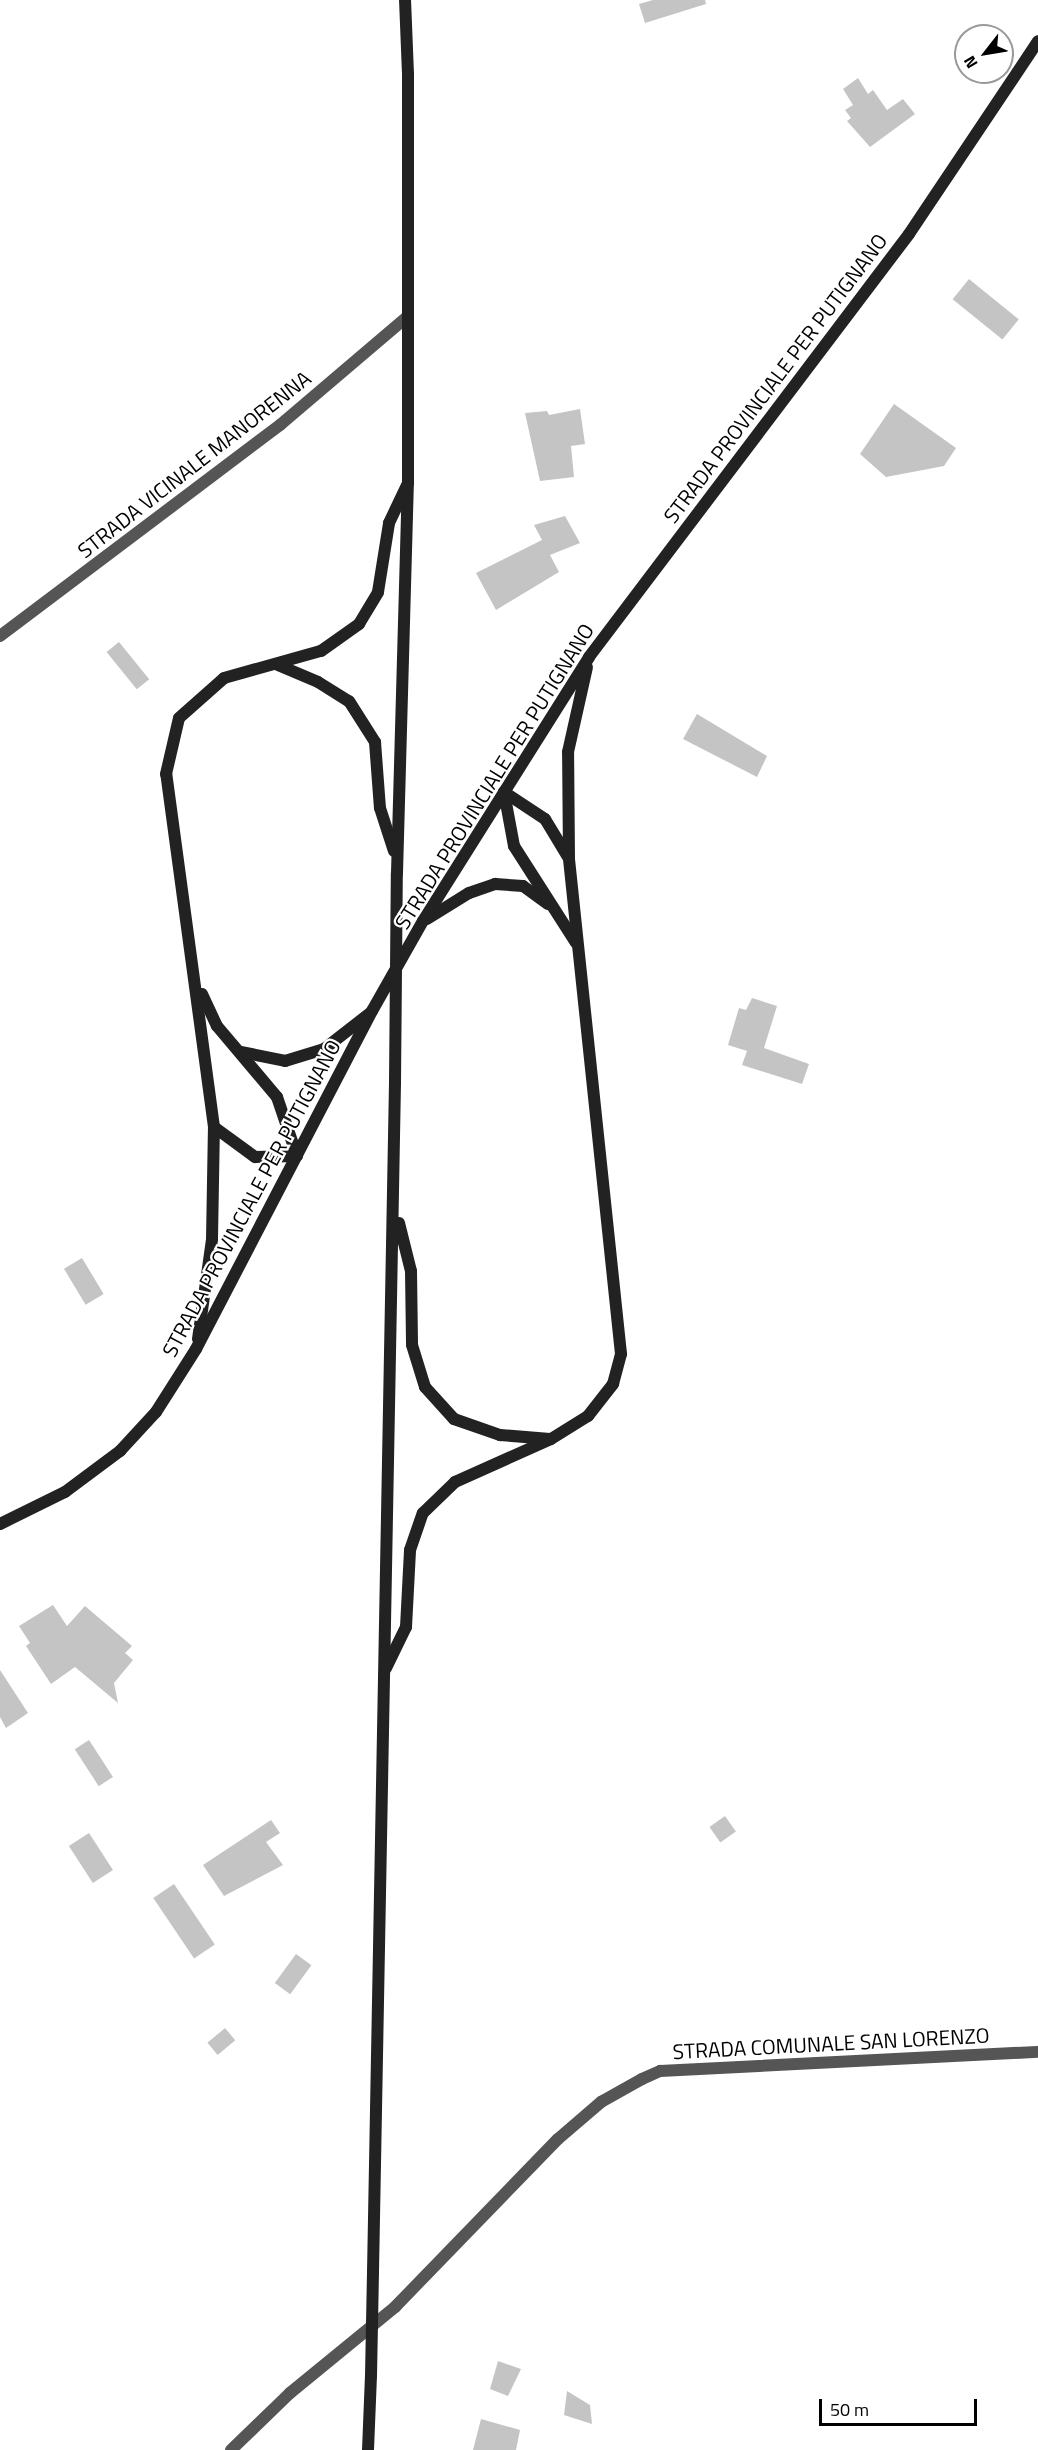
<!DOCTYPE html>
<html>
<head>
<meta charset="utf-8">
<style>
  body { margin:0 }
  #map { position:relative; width:1038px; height:2450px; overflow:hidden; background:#fff; font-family:"Titillium Web",sans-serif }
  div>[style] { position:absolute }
  .building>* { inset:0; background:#c4c4c4; transform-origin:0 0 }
  .street>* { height:12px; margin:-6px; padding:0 6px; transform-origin:6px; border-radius:6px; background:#555 }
  .secondary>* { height:12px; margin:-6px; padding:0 6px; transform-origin:6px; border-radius:6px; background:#222 }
  .secondary-bridge>* { height:12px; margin:-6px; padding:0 6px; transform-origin:6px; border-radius:6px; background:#222 }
  span { translate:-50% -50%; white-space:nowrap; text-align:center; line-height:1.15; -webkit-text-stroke:4.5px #fff; paint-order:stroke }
  .street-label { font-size:21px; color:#000 }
  .north { position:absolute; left:954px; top:24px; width:60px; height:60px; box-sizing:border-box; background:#fff; border:2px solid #999; border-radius:50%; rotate:239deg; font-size:16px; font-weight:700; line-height:24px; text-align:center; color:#000 }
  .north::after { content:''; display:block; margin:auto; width:21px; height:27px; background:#000; clip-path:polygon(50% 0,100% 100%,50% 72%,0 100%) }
  .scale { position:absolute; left:819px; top:2399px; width:158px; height:27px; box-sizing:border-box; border:3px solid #000; border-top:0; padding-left:8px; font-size:18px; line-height:21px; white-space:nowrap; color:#000; -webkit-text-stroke:4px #fff; paint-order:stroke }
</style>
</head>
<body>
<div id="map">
  <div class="building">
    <div style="clip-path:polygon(653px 0,705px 0,706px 4px,645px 23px,639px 4px)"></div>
    <div style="clip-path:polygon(858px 78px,868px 94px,873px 90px,887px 110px,903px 99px,915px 114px,870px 147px,847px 121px,851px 118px,845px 110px,853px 105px,843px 89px)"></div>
    <div style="left:969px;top:279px;width:64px;height:26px;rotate:39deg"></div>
    <div style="clip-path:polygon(894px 404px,956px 448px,944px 466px,886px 477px,860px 454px)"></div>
    <div style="clip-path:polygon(580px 409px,585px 444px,571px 446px,574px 477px,540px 481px,525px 413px,547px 411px,549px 415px)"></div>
    <div style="clip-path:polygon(565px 516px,580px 543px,550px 555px,559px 572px,496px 610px,476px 573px,542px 540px,534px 525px)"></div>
    <div style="left:119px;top:642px;width:48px;height:16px;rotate:51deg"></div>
    <div style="clip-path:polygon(697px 714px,767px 756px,757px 777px,683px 739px)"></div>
    <div style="clip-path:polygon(752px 998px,777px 1006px,764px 1048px,809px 1064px,802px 1084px,742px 1065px,747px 1051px,728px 1045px,739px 1008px,746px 1010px)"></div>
    <div style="left:82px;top:1258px;width:42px;height:21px;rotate:59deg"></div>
    <div style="clip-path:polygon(53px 1605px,67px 1626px,85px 1606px,132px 1646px,125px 1653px,133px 1660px,114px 1683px,118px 1703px,75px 1667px,51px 1684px,26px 1646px,30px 1643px,19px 1626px)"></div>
    <div style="clip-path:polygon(0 1670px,28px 1713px,6px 1728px,0 1717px)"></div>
    <div style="left:89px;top:1740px;width:44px;height:17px;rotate:57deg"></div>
    <div style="left:725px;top:1816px;width:19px;height:19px;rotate:55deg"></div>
    <div style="clip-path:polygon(271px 1820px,280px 1833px,266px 1842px,283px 1865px,224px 1896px,203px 1865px)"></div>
    <div style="left:89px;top:1833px;width:44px;height:24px;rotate:57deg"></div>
    <div style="left:174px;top:1884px;width:73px;height:25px;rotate:56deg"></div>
    <div style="left:296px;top:1954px;width:19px;height:36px;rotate:36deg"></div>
    <div style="left:225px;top:2028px;width:16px;height:23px;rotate:50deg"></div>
    <div style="clip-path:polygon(498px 2361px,521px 2369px,508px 2396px,490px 2389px)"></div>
    <div style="clip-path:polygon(567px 2391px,590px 2405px,592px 2424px,564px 2415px)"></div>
    <div style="clip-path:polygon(481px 2419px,520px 2430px,516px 2450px,473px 2450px)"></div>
  </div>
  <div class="street">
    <div style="left:0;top:636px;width:351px;rotate:-37deg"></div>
    <div style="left:280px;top:425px;width:167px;rotate:-40.4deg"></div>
    <div style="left:231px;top:2450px;width:82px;rotate:-44deg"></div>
    <div style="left:290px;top:2393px;width:136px;rotate:-39.3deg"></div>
    <div style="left:395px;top:2307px;width:234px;rotate:-45.9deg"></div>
    <div style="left:558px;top:2139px;width:57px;rotate:-40.7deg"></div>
    <div style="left:601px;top:2102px;width:47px;rotate:-29.3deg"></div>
    <div style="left:642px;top:2079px;width:20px;rotate:-24deg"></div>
    <div style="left:660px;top:2071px;width:378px;rotate:-2.9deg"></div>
  </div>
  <div class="secondary">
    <div style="left:278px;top:665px;width:43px;rotate:23deg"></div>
    <div style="left:318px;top:682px;width:36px;rotate:32deg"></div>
    <div style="left:349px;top:701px;width:49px;rotate:57.6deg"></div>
    <div style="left:375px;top:742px;width:66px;rotate:85.7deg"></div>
    <div style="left:380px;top:808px;width:45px;rotate:72deg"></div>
    <div style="left:504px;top:792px;width:55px;rotate:79.5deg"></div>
    <div style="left:514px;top:846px;width:115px;rotate:57.4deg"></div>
    <div style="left:504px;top:792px;width:49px;rotate:33.4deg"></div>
    <div style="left:545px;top:819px;width:44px;rotate:58.8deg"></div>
    <div style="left:397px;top:873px;width:390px;rotate:-88.4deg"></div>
    <div style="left:408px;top:483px;width:409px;rotate:-90deg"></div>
    <div style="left:408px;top:74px;width:74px;rotate:-92.3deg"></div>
    <div style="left:427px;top:919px;width:49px;rotate:-31.8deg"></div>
    <div style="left:469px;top:893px;width:28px;rotate:-19deg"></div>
    <div style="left:495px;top:884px;width:28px;rotate:4deg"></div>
    <div style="left:523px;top:886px;width:31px;rotate:36deg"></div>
    <div style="left:202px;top:994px;width:35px;rotate:65deg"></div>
    <div style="left:217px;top:1026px;width:93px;rotate:49.8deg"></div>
    <div style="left:277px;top:1097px;width:62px;rotate:71.3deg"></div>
    <div style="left:242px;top:1052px;width:44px;rotate:11.8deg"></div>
    <div style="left:285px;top:1061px;width:41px;rotate:-17.1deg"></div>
    <div style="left:324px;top:1049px;width:57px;rotate:-37.9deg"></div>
    <div style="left:214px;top:1127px;width:51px;rotate:36.2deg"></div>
    <div style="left:255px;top:1157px;width:42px;rotate:-1.4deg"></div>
    <div style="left:399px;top:1223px;width:49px;rotate:76deg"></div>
    <div style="left:411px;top:1271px;width:74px;rotate:89.2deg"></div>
    <div style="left:412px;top:1345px;width:44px;rotate:72.8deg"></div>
    <div style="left:425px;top:1387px;width:43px;rotate:47.8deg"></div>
    <div style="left:454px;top:1419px;width:49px;rotate:19.2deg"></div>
    <div style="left:500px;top:1435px;width:50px;rotate:4.6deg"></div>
    <div style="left:198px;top:1339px;width:101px;rotate:-82deg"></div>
    <div style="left:212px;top:1239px;width:112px;rotate:-89deg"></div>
    <div style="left:214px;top:1127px;width:356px;rotate:-97.7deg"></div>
    <div style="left:166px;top:774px;width:57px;rotate:-76.9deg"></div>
    <div style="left:179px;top:718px;width:60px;rotate:-41.6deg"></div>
    <div style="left:224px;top:678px;width:101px;rotate:-15.6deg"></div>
    <div style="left:321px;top:651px;width:47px;rotate:-35.4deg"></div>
    <div style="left:359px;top:624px;width:37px;rotate:-59deg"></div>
    <div style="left:378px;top:592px;width:70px;rotate:-80.9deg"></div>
    <div style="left:389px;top:523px;width:44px;rotate:-64.6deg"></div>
    <div style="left:0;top:1524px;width:72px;rotate:-26.2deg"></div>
    <div style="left:65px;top:1492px;width:69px;rotate:-36.7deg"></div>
    <div style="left:120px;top:1451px;width:53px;rotate:-47.3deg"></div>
    <div style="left:156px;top:1412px;width:75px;rotate:-57.6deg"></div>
    <div style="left:196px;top:1349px;width:381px;rotate:-62.5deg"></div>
    <div style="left:372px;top:1011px;width:103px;rotate:-60.5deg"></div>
    <div style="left:423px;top:921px;width:312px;rotate:-57.8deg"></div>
    <div style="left:589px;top:657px;width:530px;rotate:-52.89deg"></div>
    <div style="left:909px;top:234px;width:232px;rotate:-56.2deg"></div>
    <div style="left:386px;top:1668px;width:46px;rotate:-64deg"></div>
    <div style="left:406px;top:1627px;width:77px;rotate:-87deg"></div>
    <div style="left:410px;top:1550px;width:39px;rotate:-71deg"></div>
    <div style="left:423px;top:1513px;width:45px;rotate:-44.1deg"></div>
    <div style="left:455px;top:1482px;width:105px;rotate:-24.1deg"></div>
    <div style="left:551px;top:1439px;width:44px;rotate:-31.9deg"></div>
    <div style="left:588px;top:1416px;width:41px;rotate:-52deg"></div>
    <div style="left:613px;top:1384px;width:31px;rotate:-75deg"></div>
    <div style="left:621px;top:1354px;width:499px;rotate:-96deg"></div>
    <div style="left:569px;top:858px;width:106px;rotate:-90.5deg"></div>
    <div style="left:568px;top:752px;width:87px;rotate:-77.4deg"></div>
    <div style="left:373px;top:2272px;width:1189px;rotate:-88.94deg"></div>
    <div style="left:368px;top:2450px;width:74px;rotate:-87.7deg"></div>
  </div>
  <div class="secondary-bridge">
    <div style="left:395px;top:1083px;width:210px;rotate:-89.5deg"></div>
    <div style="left:371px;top:2376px;width:104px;rotate:-88.9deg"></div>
  </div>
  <div class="street-label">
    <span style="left:775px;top:378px;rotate:-53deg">STRADA PROVINCIALE PER PUTIGNANO</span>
    <span style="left:194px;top:464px;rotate:-38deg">STRADA VICINALE MANORENNA</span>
    <span style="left:494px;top:776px;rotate:-58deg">STRADA PROVINCIALE PER PUTIGNANO</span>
    <span style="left:251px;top:1198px;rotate:-62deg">STRADA PROVINCIALE PER PUTIGNANO</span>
    <span style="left:831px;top:2043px;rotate:-3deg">STRADA COMUNALE SAN LORENZO</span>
  </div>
  <div class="north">N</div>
  <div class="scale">50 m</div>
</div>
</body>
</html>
